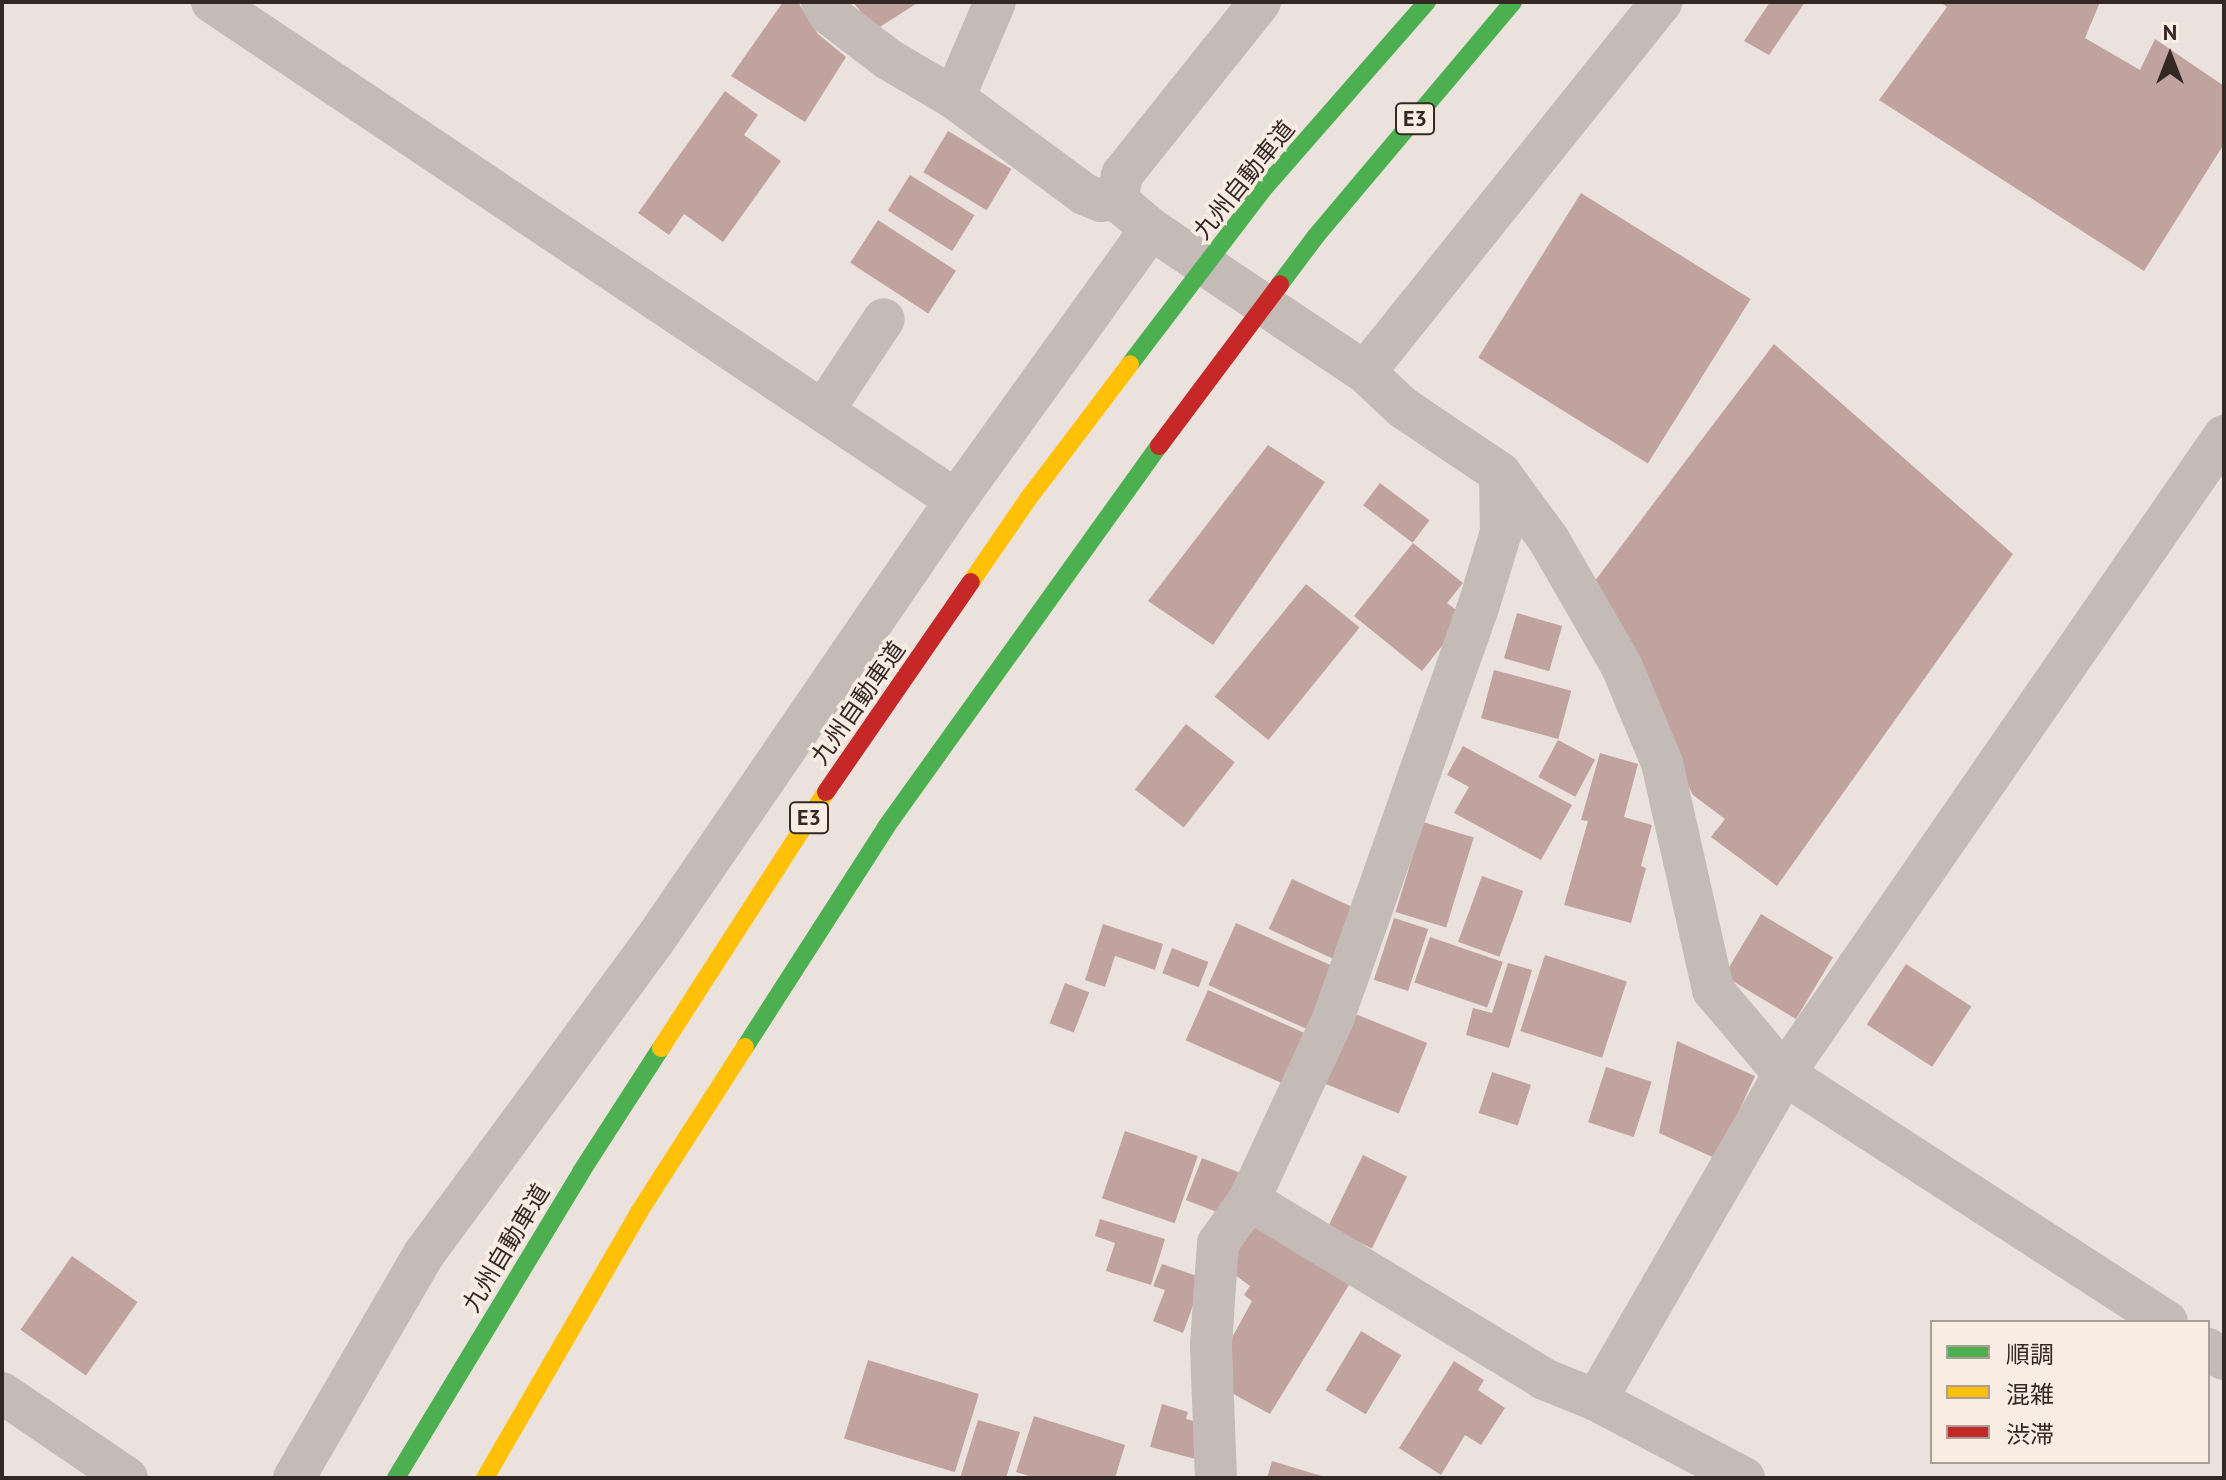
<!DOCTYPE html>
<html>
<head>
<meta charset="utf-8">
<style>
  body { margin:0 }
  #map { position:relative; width:2226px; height:1480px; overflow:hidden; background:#ece2dd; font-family:"PT Sans","Noto Sans JP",sans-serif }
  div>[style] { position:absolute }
  .building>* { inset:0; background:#c0a39e; transform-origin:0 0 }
  .street>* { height:42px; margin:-21px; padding:0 21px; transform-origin:21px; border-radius:21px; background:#c4bbb7 }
  .fast>* { height:18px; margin:-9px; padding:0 9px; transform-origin:9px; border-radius:9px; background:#4caf50 }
  .slow>* { height:18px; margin:-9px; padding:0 9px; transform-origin:9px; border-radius:9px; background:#ffc107 }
  .jam>* { height:18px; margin:-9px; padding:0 9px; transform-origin:9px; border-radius:9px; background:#c62828 }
  span { translate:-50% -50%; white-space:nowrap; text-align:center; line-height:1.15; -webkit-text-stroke:7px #f9ece3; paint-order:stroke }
  .shield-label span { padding:2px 6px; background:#f9ece3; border:2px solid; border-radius:6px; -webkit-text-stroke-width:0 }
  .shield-label { font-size:22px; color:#342825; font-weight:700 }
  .street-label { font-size:24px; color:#342825 }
  .frame { position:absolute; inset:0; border:4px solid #342825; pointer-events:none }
  .legend { position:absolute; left:1930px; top:1320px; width:280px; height:144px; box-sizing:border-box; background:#f9ece3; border:2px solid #aa9e97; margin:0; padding:10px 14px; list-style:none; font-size:24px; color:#342825 }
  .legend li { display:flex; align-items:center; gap:16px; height:40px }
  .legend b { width:40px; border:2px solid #aa9e97 }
  .north { position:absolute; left:2130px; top:16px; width:80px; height:80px; -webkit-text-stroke:6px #f9ece3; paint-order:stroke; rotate:0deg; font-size:22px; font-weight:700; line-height:32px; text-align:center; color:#342825 }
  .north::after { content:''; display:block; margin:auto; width:28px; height:36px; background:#342825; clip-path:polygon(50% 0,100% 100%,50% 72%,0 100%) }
</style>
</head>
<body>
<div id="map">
  <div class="building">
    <div style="clip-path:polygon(783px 2px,798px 2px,818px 34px,846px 57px,805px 122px,731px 76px)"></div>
    <div style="clip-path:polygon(853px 2px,919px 2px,875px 30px)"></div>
    <div style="clip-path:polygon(1770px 2px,1805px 2px,1769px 55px,1744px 41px)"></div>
    <div style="clip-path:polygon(1940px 2px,2100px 2px,2085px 38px,2140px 70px,2155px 39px,2224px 86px,2224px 144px,2144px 271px,1879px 100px,1947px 7px)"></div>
    <div style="clip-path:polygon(725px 91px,758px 115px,744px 135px,781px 161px,723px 242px,684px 214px,669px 235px,638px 213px)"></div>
    <div style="left:948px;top:131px;width:74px;height:48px;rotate:31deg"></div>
    <div style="left:910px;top:175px;width:76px;height:42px;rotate:32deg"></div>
    <div style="left:1581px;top:193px;width:200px;height:194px;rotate:32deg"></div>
    <div style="left:878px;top:220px;width:93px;height:51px;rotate:33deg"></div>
    <div style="clip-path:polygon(1774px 344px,2013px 554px,1777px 886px,1711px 837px,1725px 819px,1693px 795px,1588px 590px)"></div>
    <div style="clip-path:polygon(1268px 445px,1325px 482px,1213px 645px,1148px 601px)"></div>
    <div style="left:1380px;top:483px;width:62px;height:28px;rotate:37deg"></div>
    <div style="clip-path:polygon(1413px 543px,1463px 583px,1447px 603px,1465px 617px,1422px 671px,1354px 616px)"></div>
    <div style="left:1306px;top:584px;width:69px;height:145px;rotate:39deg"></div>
    <div style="left:1517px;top:613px;width:47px;height:47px;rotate:16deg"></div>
    <div style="left:1494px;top:670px;width:80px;height:50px;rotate:15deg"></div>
    <div style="left:1186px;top:724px;width:62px;height:83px;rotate:38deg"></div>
    <div style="left:1558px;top:740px;width:42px;height:42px;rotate:28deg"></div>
    <div style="clip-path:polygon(1463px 746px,1572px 805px,1541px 860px,1454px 813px,1469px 787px,1447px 775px)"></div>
    <div style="clip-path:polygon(1600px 753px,1638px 764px,1624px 817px,1652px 825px,1641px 866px,1646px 868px,1631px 923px,1564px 905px,1588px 821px,1581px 820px)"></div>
    <div style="left:1423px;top:822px;width:53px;height:94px;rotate:17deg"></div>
    <div style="left:1482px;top:876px;width:44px;height:70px;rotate:20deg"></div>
    <div style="left:1292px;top:879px;width:76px;height:55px;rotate:25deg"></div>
    <div style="left:1761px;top:914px;width:84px;height:72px;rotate:31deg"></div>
    <div style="left:1394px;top:918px;width:36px;height:65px;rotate:18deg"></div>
    <div style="left:1236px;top:923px;width:109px;height:68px;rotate:24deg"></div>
    <div style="clip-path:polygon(1103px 924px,1163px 944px,1155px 970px,1115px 956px,1105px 987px,1085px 980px)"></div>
    <div style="left:1430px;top:937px;width:77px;height:48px;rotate:19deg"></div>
    <div style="left:1172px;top:948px;width:39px;height:27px;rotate:21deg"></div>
    <div style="left:1545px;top:955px;width:86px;height:80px;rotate:18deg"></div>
    <div style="clip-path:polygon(1508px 963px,1532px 970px,1509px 1048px,1466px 1035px,1473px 1008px,1492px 1013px)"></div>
    <div style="left:1906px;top:964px;width:78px;height:72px;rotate:33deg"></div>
    <div style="left:1065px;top:983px;width:26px;height:43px;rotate:21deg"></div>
    <div style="left:1208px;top:990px;width:105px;height:55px;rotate:24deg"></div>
    <div style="left:1353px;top:1013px;width:80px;height:76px;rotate:22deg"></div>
    <div style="clip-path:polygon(1677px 1041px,1755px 1076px,1717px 1159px,1659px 1133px)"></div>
    <div style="left:1606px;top:1067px;width:48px;height:58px;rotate:18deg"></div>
    <div style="left:1492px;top:1072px;width:41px;height:43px;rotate:18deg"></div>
    <div style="left:1125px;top:1131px;width:77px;height:71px;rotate:19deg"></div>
    <div style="left:1363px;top:1155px;width:49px;height:80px;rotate:26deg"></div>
    <div style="left:1202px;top:1158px;width:45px;height:45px;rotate:21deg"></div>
    <div style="clip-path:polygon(1261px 1214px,1352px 1280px,1270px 1414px,1226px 1390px,1228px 1345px,1252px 1301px,1244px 1295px,1250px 1286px,1223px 1266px)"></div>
    <div style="clip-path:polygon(1100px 1219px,1165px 1239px,1151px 1285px,1106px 1271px,1115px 1243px,1095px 1236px)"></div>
    <div style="left:72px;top:1256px;width:80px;height:90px;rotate:35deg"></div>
    <div style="clip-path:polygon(1162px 1264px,1203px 1278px,1183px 1333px,1153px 1321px,1165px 1290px,1153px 1286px)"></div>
    <div style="left:1361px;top:1331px;width:47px;height:69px;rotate:31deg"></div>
    <div style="left:868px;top:1360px;width:116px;height:82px;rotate:17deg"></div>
    <div style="clip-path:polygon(1454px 1361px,1484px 1380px,1478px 1390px,1505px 1408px,1481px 1445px,1465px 1435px,1441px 1475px,1399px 1448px)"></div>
    <div style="clip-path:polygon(1162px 1404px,1188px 1412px,1186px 1419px,1216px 1427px,1207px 1462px,1150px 1447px)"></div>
    <div style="clip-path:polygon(1034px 1416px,1125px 1445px,1115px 1478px,1036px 1478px,1016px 1472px)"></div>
    <div style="clip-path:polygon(978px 1420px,1020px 1432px,1006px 1478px,960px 1478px)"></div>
    <div style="clip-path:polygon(1272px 1461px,1325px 1477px,1324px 1478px,1267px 1478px)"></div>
  </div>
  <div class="street">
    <div style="left:212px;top:2px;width:895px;rotate:33.8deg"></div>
    <div style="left:822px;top:2px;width:14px;rotate:60deg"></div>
    <div style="left:829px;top:14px;width:74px;rotate:37.3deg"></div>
    <div style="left:888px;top:59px;width:77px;rotate:30.6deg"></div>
    <div style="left:954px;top:98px;width:162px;rotate:36.4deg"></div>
    <div style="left:1084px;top:194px;width:18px;rotate:22deg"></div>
    <div style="left:1101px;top:201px;width:16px;rotate:-4deg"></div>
    <div style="left:1260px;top:2px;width:221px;rotate:128.6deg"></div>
    <div style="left:1122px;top:175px;width:25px;rotate:101deg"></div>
    <div style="left:1117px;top:200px;width:45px;rotate:40.5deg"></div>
    <div style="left:1151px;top:229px;width:257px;rotate:33.8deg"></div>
    <div style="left:1365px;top:372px;width:51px;rotate:43.4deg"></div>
    <div style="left:1402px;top:407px;width:118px;rotate:34deg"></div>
    <div style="left:1500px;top:473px;width:83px;rotate:53.8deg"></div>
    <div style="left:1549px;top:540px;width:146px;rotate:60.1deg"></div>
    <div style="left:1622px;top:667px;width:104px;rotate:67.4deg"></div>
    <div style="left:1662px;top:763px;width:233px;rotate:77.3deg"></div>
    <div style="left:1713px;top:990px;width:110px;rotate:49.8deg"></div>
    <div style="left:1784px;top:1074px;width:456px;rotate:32.9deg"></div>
    <div style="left:954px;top:98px;width:104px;rotate:-66.9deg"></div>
    <div style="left:1365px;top:372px;width:474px;rotate:-51.3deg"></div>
    <div style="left:823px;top:411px;width:110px;rotate:-56.5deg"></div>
    <div style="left:1249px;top:1200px;width:345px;rotate:31.2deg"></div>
    <div style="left:1544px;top:1379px;width:56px;rotate:22deg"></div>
    <div style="left:2208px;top:1349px;width:19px;rotate:32deg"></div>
    <div style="left:2px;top:1393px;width:151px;rotate:34.2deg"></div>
    <div style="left:294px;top:1478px;width:259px;rotate:-59.9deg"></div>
    <div style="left:424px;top:1254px;width:388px;rotate:-53.7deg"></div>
    <div style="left:654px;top:941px;width:534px;rotate:-55.6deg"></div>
    <div style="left:956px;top:500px;width:334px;rotate:-54.3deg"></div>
    <div style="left:1216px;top:1478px;width:133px;rotate:-92.2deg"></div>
    <div style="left:1211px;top:1345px;width:102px;rotate:-86.1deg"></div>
    <div style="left:1218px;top:1243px;width:53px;rotate:-54.2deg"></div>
    <div style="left:1249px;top:1200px;width:200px;rotate:-65.1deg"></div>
    <div style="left:1333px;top:1019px;width:433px;rotate:-70.6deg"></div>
    <div style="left:1477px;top:611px;width:83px;rotate:-73.1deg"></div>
    <div style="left:1501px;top:532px;width:59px;rotate:-91deg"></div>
    <div style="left:1744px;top:1478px;width:167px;rotate:-152.2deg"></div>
    <div style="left:1596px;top:1400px;width:376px;rotate:-60deg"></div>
    <div style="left:1784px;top:1074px;width:775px;rotate:-55.41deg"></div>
  </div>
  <div class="fast">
    <div style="left:1280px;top:284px;width:60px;rotate:-53.1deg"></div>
    <div style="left:1316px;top:236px;width:306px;rotate:-49.9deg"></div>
    <div style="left:1130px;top:364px;width:223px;rotate:-52.7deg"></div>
    <div style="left:1265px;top:187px;width:246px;rotate:-48.8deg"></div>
    <div style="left:745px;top:1047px;width:261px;rotate:-57.3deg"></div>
    <div style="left:886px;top:827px;width:469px;rotate:-54.4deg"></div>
    <div style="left:396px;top:1478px;width:358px;rotate:-58.8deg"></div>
    <div style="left:581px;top:1172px;width:148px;rotate:-57.2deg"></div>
  </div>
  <div class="slow">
    <div style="left:971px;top:582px;width:101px;rotate:-55.5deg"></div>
    <div style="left:1028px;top:499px;width:169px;rotate:-52.9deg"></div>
    <div style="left:661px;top:1048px;width:305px;rotate:-57.2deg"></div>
    <div style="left:485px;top:1478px;width:307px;rotate:-59.9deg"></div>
    <div style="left:639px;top:1212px;width:196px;rotate:-57.3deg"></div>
  </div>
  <div class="jam">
    <div style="left:1159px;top:446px;width:202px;rotate:-53.2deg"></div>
    <div style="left:826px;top:792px;width:255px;rotate:-55.4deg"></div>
  </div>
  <div class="shield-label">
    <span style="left:1415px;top:119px">E3</span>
    <span style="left:809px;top:818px">E3</span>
  </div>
  <div class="street-label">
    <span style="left:1244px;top:180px;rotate:-51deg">九州自動車道</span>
    <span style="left:858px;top:703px;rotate:-55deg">九州自動車道</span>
    <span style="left:506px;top:1248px;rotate:-59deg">九州自動車道</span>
  </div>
  <div class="frame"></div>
  <ul class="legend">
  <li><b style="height:10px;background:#4caf50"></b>順調</li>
  <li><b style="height:10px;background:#ffc107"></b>混雑</li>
  <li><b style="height:10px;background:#c62828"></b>渋滞</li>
  </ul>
  <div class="north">N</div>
</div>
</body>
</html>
